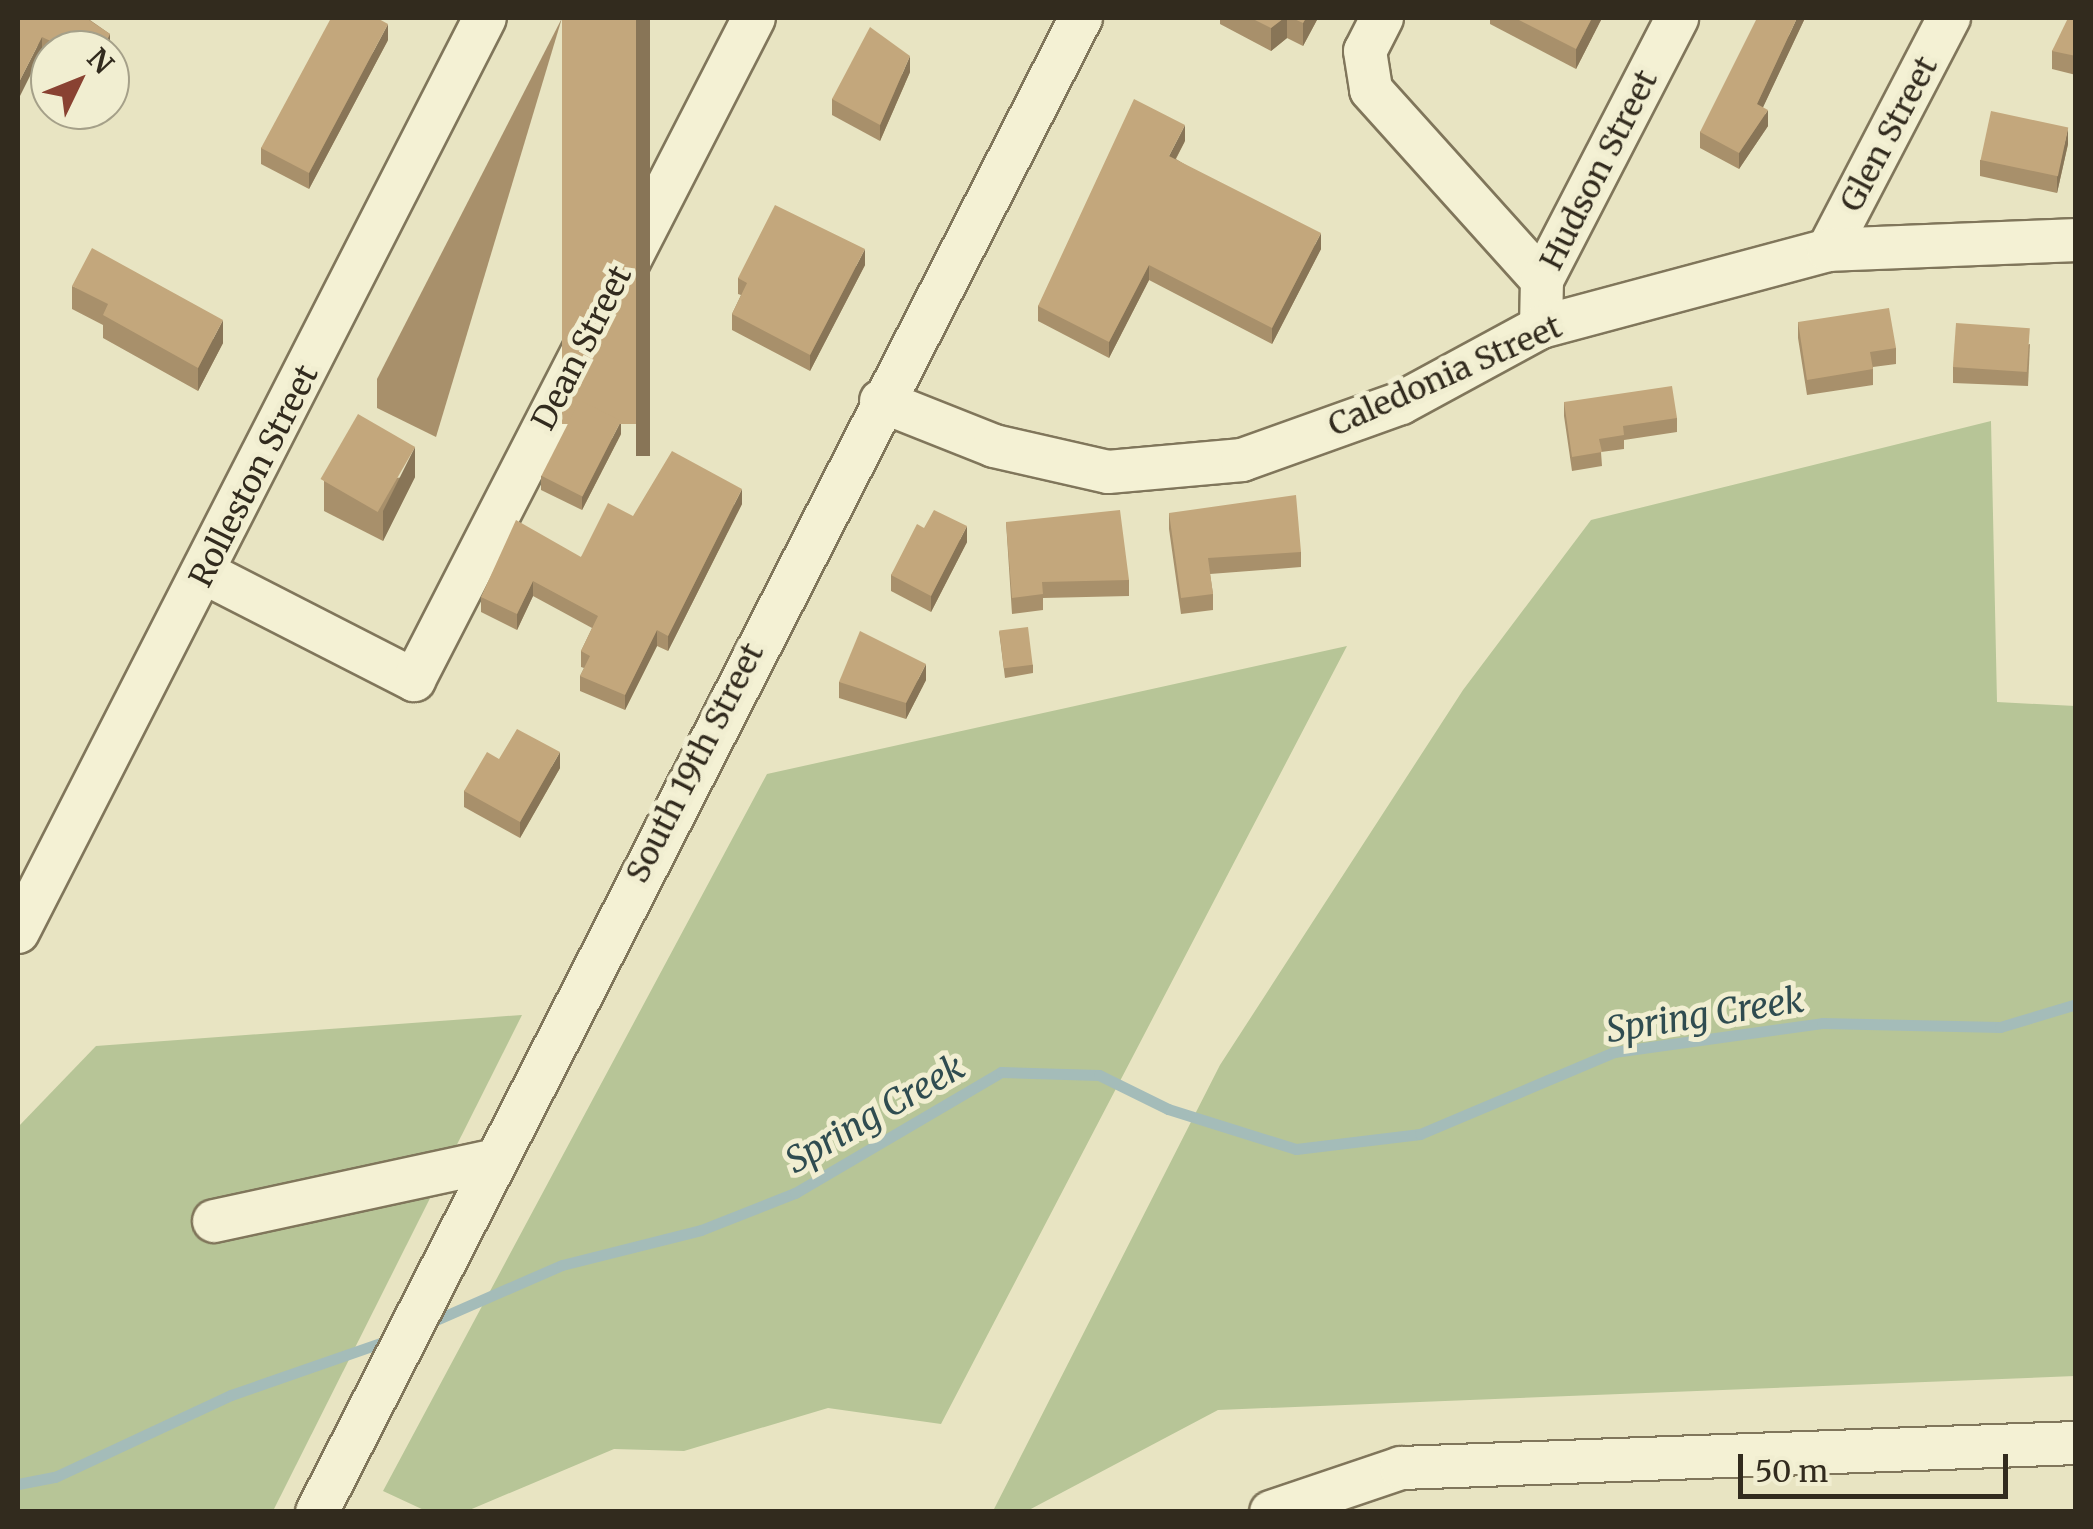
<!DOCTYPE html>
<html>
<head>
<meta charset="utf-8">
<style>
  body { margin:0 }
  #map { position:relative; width:2093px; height:1529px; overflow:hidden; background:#e8e4c2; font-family:Merriweather,serif }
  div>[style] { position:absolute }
  .green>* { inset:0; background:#b7c597 }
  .stream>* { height:11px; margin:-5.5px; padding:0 5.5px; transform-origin:5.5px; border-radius:5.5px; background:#a4bcb9 }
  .roads { filter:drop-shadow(2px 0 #80765b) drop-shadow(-2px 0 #80765b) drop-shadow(0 2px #80765b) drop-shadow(0 -2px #80765b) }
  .minor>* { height:42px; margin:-21px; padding:0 21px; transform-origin:21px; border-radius:21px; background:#f4f1d4 }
  .wall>* { inset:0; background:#a8906b }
  .shaded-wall>* { inset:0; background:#887557; transform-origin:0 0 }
  .building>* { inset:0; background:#c3a77c; transform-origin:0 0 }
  span { translate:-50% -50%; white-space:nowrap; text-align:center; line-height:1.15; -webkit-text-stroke:10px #f1eed1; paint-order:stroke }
  .street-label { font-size:32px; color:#322b1e }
  .water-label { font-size:35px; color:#2f4c50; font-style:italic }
  .frame { position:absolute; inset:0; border:20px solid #322b1e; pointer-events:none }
  .north { position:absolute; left:30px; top:30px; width:100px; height:100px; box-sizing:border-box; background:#f1eed1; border:2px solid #a5a089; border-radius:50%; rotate:47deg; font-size:28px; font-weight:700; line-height:40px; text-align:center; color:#322b1e }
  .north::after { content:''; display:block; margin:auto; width:35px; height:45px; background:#894232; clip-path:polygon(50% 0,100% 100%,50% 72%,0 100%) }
  .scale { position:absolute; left:1738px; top:1454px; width:270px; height:45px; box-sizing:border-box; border:5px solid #322b1e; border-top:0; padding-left:12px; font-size:30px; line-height:35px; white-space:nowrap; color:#322b1e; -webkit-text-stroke:8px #f1eed1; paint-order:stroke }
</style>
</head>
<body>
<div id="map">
  <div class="green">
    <div style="clip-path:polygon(1991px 421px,1997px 702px,2075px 706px,2075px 1376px,1218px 1410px,1027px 1511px,993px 1511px,1220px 1065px,1463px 690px,1591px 520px)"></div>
    <div style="clip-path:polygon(1347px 646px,941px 1424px,828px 1408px,684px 1451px,614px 1449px,467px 1511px,426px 1511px,383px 1491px,767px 774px)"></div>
    <div style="clip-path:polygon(522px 1015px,273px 1511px,18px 1512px,18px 1127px,96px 1046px)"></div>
  </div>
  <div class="stream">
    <div style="left:429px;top:1323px;width:145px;rotate:-23.6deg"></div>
    <div style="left:562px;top:1265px;width:143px;rotate:-14.1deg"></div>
    <div style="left:701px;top:1230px;width:101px;rotate:-21.5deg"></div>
    <div style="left:795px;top:1193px;width:239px;rotate:-30.4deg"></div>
    <div style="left:1001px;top:1072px;width:98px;rotate:1.8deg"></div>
    <div style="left:1099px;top:1075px;width:77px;rotate:26.2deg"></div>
    <div style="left:1168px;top:1109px;width:134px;rotate:17.4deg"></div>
    <div style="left:1296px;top:1149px;width:125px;rotate:-6.9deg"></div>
    <div style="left:1420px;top:1134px;width:211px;rotate:-22.9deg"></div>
    <div style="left:1614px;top:1052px;width:210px;rotate:-7.9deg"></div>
    <div style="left:1822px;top:1023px;width:178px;rotate:1.3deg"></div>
    <div style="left:2000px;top:1027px;width:79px;rotate:-16.8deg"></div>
    <div style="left:18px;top:1484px;width:38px;rotate:-11deg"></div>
    <div style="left:55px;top:1477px;width:194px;rotate:-25deg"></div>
    <div style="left:231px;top:1395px;width:167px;rotate:-19.2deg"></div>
  </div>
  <div class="roads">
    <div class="minor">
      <div style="left:1382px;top:18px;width:37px;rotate:117deg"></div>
      <div style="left:1365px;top:51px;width:39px;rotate:81deg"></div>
      <div style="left:1371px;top:90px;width:256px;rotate:48deg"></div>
      <div style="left:1828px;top:250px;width:262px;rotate:-62.5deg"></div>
      <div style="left:1541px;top:327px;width:47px;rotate:-88.8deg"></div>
      <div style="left:1542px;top:280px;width:295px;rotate:-62.7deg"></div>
      <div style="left:881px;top:401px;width:122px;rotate:21.7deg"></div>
      <div style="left:994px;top:446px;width:117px;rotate:12.8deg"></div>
      <div style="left:1108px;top:472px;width:135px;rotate:-5.1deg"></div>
      <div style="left:1242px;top:460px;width:169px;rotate:-19.7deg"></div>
      <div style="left:1401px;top:403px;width:159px;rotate:-28.5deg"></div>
      <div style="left:1541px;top:327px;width:297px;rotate:-15deg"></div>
      <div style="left:1828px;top:250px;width:248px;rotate:-2.3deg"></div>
      <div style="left:205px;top:573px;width:235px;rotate:27.1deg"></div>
      <div style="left:414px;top:680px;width:744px;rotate:-62.82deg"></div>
      <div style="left:18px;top:932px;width:1026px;rotate:-62.94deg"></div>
      <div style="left:214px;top:1221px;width:289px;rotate:-12.2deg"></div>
      <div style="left:317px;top:1512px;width:1678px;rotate:-62.92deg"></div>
      <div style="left:1271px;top:1512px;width:137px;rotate:-18.7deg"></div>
      <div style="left:1401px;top:1468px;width:675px;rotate:-2.12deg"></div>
    </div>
  </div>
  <div class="wall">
    <div style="clip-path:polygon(18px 18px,91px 18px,90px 20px,110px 34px,110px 51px,50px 50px,50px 56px,42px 52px)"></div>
    <div style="clip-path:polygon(562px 18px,436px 437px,377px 408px,377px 379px)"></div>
    <div style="clip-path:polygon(1220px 18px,1318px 18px,1303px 46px,1287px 38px,1271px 51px,1220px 24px)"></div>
    <div style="clip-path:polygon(1490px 18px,1602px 18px,1576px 69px,1490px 24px)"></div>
    <div style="clip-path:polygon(1805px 18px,1763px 107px,1768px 126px,1739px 169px,1700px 148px,1700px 132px)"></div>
    <div style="clip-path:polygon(2076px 18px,2076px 75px,2052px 69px,2052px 51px)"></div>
    <div style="clip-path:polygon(388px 40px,309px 189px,261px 164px,261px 148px)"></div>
    <div style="clip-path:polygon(910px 72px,880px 141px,832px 115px,832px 99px)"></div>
    <div style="clip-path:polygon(1185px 141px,1176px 159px,1321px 249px,1272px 344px,1149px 280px,1109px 358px,1038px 321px,1038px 306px)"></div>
    <div style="clip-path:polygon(2068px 144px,2057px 193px,1980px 176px,1980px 160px)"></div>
    <div style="clip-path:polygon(865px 265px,810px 371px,732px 330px,732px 314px,741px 295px,738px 294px,738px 278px)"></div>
    <div style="clip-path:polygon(72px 286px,223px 343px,198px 391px,103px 338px,103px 325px,72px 309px)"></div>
    <div style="clip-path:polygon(1798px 322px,1896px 348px,1896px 364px,1873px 367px,1873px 385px,1807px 395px,1798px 338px)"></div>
    <div style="clip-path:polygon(2030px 344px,2028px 386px,1953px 383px,1953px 367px)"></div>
    <div style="clip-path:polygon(1564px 402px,1677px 418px,1677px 432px,1624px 440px,1624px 449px,1601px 452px,1602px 466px,1572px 471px,1564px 416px)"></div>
    <div style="clip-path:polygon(621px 434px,582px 510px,541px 490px,541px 476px)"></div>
    <div style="clip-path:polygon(415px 477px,383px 541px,324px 511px,324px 481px)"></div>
    <div style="clip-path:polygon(742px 504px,668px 651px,657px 646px,625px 710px,580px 691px,580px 676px,584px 668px,581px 667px,581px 651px,592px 628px,533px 596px,517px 630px,481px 612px,481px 597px,581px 557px,633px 516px)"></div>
    <div style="clip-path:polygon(1169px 513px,1301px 552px,1301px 567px,1210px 574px,1213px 594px,1213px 610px,1181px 614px,1169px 529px)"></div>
    <div style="clip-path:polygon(1006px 522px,1129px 580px,1129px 596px,1043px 598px,1043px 610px,1012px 614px)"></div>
    <div style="clip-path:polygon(924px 528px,967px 542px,931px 612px,891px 591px,891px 575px)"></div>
    <div style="clip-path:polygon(999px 631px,1033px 665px,1033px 673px,1005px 678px)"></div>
    <div style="clip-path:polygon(926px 680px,906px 719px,839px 698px,839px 682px)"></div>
    <div style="clip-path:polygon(499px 759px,560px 768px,520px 838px,464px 807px,464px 791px)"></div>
  </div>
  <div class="shaded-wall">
    <div style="left:636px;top:18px;width:14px;height:438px"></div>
    <div style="clip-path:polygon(1284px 18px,1287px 18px,1287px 38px,1271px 51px,1271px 28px)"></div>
    <div style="clip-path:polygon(1306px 18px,1318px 18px,1303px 46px,1303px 23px)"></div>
    <div style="clip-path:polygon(1592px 18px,1602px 18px,1576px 69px,1576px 49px)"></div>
    <div style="clip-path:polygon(1797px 18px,1805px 18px,1757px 120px,1757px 104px)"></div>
    <div style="clip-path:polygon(388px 24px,388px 40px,309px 189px,309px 173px)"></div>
    <div style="clip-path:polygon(110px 34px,110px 51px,102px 50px)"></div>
    <div style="clip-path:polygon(42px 37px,42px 52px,18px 100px,18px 84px)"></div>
    <div style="clip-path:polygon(910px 56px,910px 72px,880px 141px,880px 125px)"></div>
    <div style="clip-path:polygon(1768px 110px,1768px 126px,1739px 169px,1739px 153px)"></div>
    <div style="clip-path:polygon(1185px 125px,1185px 141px,1169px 171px,1169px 156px)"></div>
    <div style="clip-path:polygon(2068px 128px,2068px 144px,2057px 193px,2057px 177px)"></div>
    <div style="clip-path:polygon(1321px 233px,1321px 249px,1272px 344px,1272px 328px)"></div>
    <div style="clip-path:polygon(865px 249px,865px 265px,810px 371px,810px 355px)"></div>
    <div style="clip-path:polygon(1149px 265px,1149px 280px,1109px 358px,1109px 342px)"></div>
    <div style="clip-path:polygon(223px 320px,223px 343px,198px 391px,198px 368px)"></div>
    <div style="clip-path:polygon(621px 421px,621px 434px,582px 510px,582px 497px)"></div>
    <div style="clip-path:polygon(415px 447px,415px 477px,383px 541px,383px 511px)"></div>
    <div style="clip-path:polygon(742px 489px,742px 504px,668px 651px,668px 636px)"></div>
    <div style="clip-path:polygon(967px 526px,967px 542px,931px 612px,931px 596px)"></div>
    <div style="clip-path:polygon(533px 581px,533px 596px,517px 630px,517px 614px)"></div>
    <div style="clip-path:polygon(657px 630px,657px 646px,625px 710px,625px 695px)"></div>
    <div style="clip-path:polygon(926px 664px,926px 680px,906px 719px,906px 703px)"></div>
    <div style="clip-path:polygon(560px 752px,560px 768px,520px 838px,520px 822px)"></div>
  </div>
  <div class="building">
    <div style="clip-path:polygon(18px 18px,86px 18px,110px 34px,102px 50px,70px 50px,42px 37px,18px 84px)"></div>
    <div style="clip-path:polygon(331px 18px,377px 18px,388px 24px,309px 173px,261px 148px)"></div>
    <div style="left:562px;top:18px;width:74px;height:406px"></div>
    <div style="clip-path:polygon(1251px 18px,1284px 18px,1271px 28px)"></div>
    <div style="clip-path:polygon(1292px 18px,1306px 18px,1303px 23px)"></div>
    <div style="clip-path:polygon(1515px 18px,1592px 18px,1576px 49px)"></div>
    <div style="clip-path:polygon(1757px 18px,1797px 18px,1757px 104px,1768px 110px,1739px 153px,1700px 132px)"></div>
    <div style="clip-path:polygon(2068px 18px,2076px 18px,2076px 56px,2052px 51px)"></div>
    <div style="clip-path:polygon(870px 27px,910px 56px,880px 125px,832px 99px)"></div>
    <div style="clip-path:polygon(1134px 99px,1185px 125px,1169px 156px,1321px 233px,1272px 328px,1149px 265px,1109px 342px,1038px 306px)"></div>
    <div style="left:1991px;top:111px;width:79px;height:50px;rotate:12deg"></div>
    <div style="clip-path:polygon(775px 205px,865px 249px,810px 355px,732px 314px,747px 283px,738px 278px)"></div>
    <div style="clip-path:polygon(92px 248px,223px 320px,198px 368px,103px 315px,108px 304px,72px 286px)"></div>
    <div style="clip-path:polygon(1889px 308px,1896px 348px,1870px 352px,1873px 369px,1807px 380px,1798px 322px)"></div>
    <div style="left:1956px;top:323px;width:74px;height:44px;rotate:4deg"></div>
    <div style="clip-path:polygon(1672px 386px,1677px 418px,1623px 426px,1624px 435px,1599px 439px,1602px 452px,1572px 457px,1564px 402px)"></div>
    <div style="left:580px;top:400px;width:46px;height:85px;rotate:27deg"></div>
    <div style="left:358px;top:414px;width:66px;height:75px;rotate:30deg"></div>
    <div style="clip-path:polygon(672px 451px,742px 489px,668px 636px,657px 630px,625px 695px,580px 676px,590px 656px,581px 651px,598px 616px,533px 581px,517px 614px,481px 597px,516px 520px,581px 557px,608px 503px,633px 516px)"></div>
    <div style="clip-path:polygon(1296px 495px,1301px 552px,1208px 558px,1213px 594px,1181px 598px,1169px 513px)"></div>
    <div style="clip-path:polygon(934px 510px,967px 526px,931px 596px,891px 575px,917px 524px,924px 528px)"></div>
    <div style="clip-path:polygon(1120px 510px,1129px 580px,1042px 582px,1043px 594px,1012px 598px,1006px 522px)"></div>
    <div style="left:1028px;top:627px;width:38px;height:29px;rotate:83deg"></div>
    <div style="clip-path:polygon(860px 631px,926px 664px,906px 703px,839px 682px)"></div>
    <div style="clip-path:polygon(517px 729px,560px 752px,520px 822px,464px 791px,487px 752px,499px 759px)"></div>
  </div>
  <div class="street-label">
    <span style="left:1889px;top:134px;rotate:-62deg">Glen Street</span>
    <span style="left:1599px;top:170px;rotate:-63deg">Hudson Street</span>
    <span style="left:582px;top:348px;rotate:-63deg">Dean Street</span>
    <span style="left:1445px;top:376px;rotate:-24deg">Caledonia Street</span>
    <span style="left:254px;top:476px;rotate:-63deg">Rolleston Street</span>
    <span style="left:695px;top:763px;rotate:-63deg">South 19th Street</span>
  </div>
  <div class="water-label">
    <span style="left:1705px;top:1015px;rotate:-9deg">Spring Creek</span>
    <span style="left:875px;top:1114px;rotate:-30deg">Spring Creek</span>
  </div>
  <div class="frame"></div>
  <div class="north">N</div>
  <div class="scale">50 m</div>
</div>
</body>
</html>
